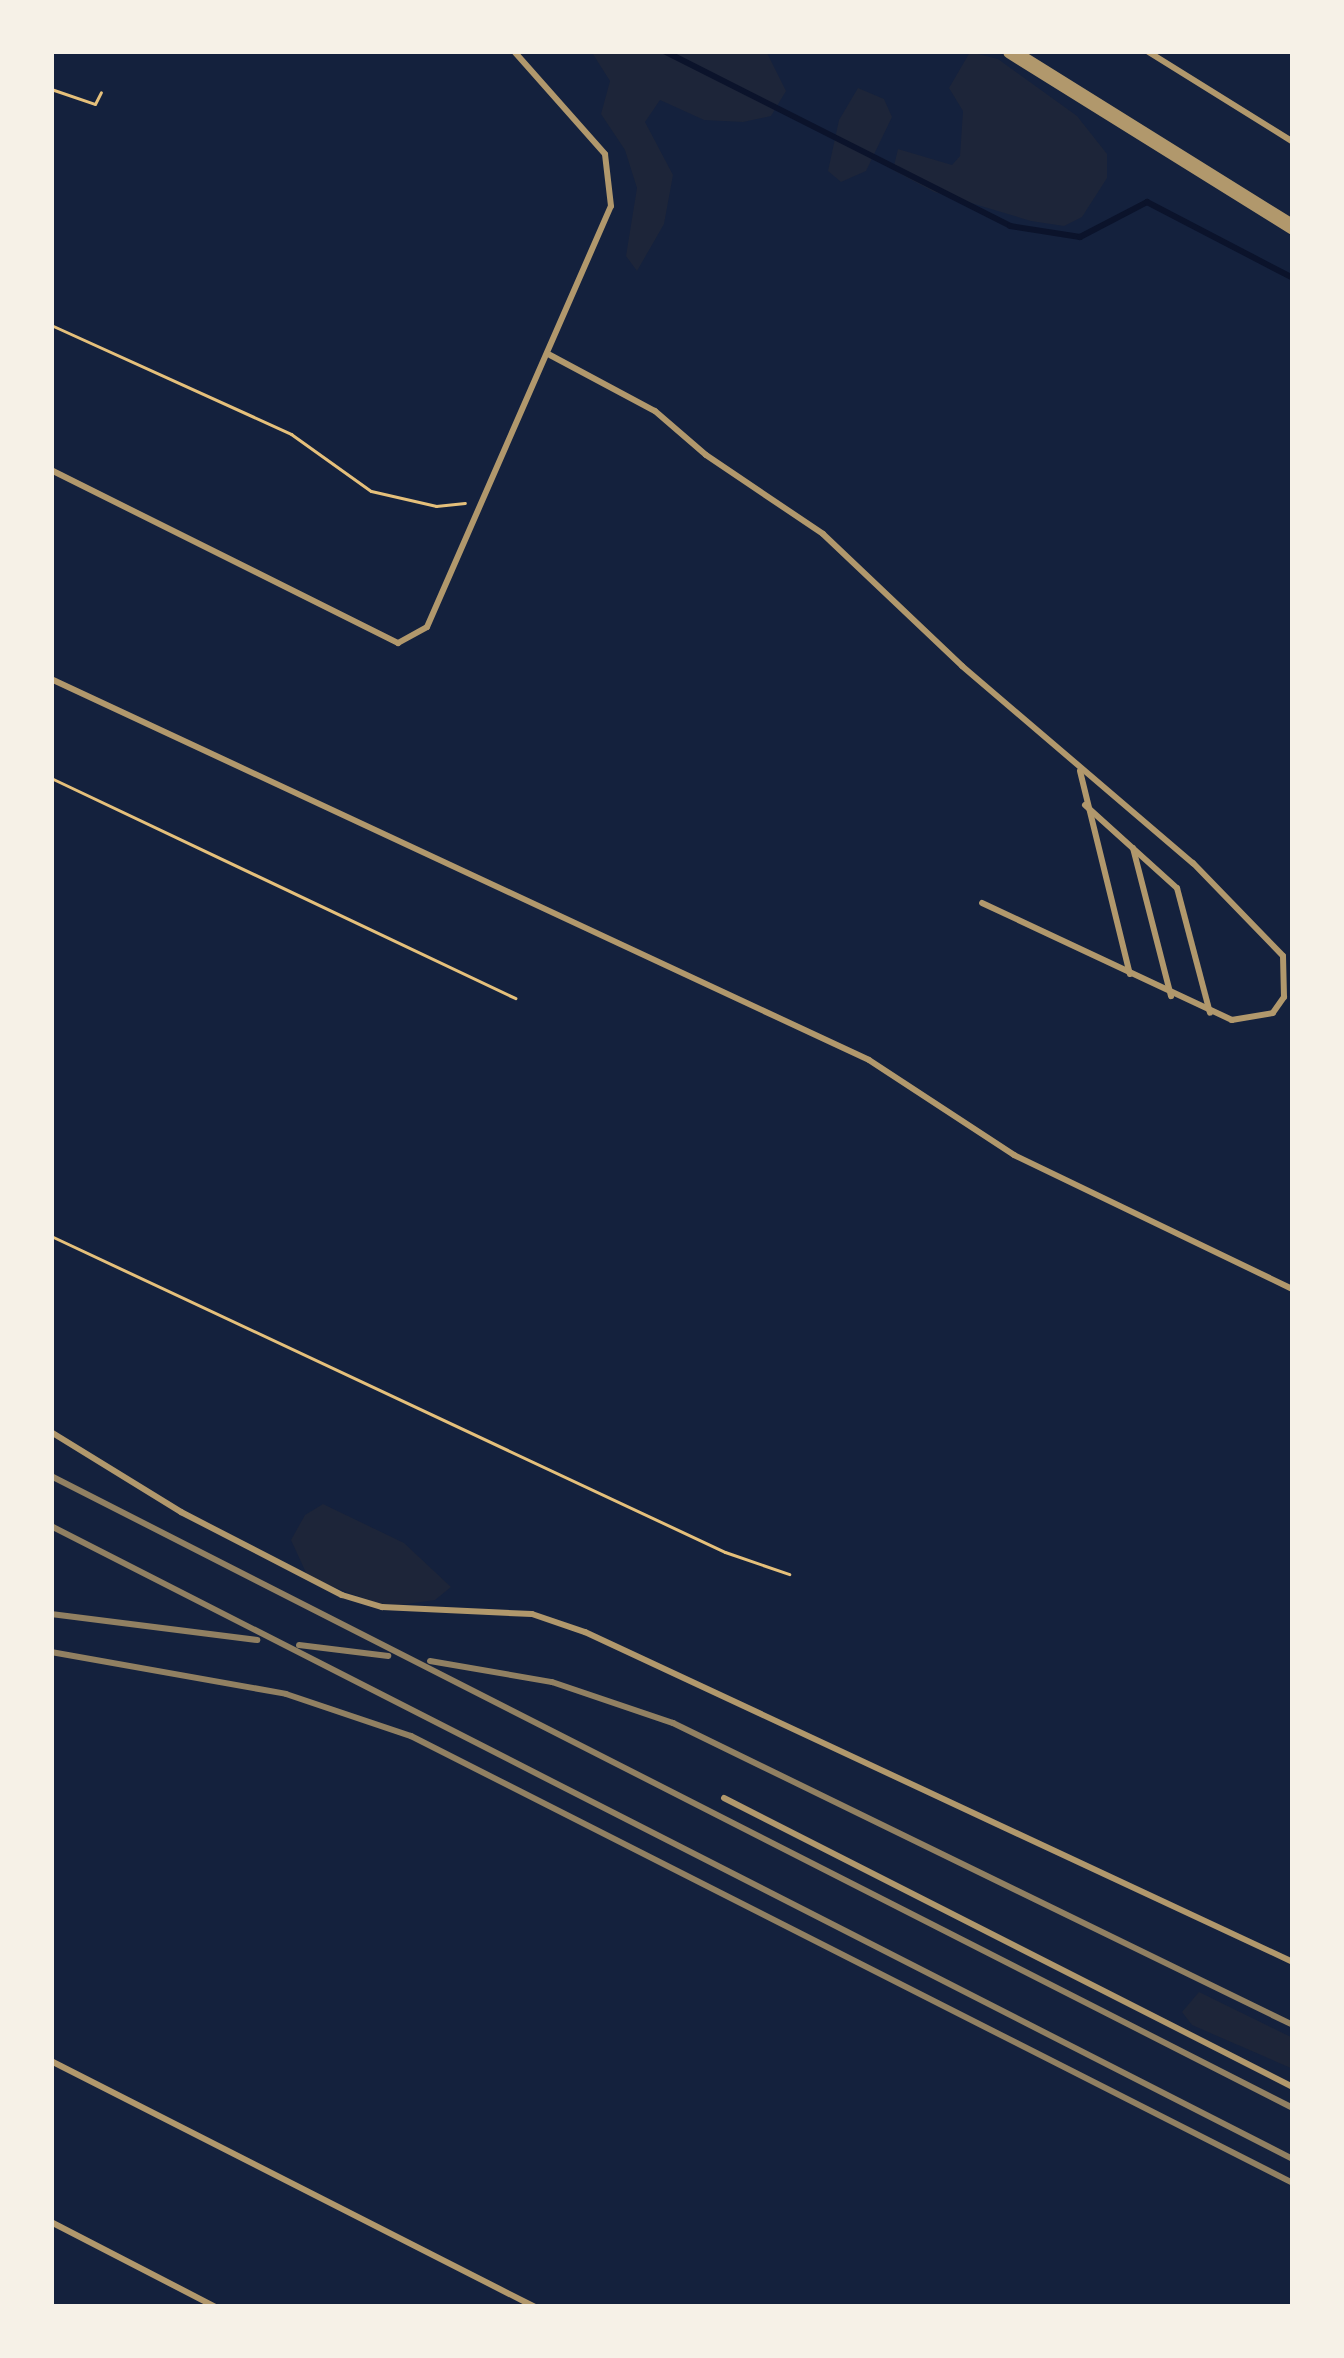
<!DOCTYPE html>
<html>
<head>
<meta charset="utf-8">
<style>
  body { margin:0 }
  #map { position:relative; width:1344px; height:2358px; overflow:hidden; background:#14213d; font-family:Inter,sans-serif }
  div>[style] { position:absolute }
  .green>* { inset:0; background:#1d2539 }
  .stream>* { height:6px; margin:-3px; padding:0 3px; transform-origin:3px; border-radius:3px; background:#0b132b }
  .path>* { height:3px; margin:-1.5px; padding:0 1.5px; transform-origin:1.5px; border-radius:1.5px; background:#e5c07b }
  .service>* { height:6px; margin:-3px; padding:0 3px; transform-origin:3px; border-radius:3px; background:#b1986c }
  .tertiary>* { height:15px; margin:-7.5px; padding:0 7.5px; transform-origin:7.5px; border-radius:7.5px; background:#b1986c }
  .rail>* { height:6px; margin:-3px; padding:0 3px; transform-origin:3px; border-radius:3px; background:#918062 }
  span { translate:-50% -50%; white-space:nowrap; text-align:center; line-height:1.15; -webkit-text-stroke:12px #f6f1e7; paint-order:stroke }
  .frame { position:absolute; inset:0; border:54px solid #f6f1e7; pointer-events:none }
</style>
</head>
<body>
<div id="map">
  <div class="green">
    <div style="clip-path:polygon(591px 51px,766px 51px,786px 91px,771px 116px,743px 122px,704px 120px,660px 100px,645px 122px,673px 175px,664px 224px,637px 271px,626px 256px,637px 188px,625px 150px,601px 114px,610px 81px)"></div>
    <div style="clip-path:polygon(970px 52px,998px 59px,1077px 116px,1107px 154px,1107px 178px,1082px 217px,1064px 226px,1031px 221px,934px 192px,893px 170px,898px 149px,952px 165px,960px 156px,963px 111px,949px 88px)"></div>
    <div style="clip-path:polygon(858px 88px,884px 99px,892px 117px,866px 171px,841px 182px,828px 171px,839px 120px)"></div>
    <div style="clip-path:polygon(323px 1504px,404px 1543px,451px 1587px,435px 1600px,386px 1607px,308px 1577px,291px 1540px,305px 1515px)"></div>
    <div style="clip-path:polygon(1199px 1992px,1293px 2038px,1293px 2069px,1192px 2025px,1182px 2012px)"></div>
  </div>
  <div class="stream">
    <div style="left:664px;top:51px;width:388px;rotate:26.8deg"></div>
    <div style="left:1010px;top:226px;width:71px;rotate:8.9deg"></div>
    <div style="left:1080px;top:237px;width:76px;rotate:-27.6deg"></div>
    <div style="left:1147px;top:202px;width:165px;rotate:27.5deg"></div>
  </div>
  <div class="path">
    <div style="left:51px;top:89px;width:46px;rotate:18.8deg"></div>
    <div style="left:95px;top:104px;width:13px;rotate:-63deg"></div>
    <div style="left:51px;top:325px;width:264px;rotate:24.4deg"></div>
    <div style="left:291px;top:434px;width:98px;rotate:35.5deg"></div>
    <div style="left:371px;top:491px;width:67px;rotate:13deg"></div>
    <div style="left:436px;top:506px;width:29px;rotate:-6deg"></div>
    <div style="left:51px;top:778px;width:514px;rotate:25.37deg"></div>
    <div style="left:51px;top:1236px;width:744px;rotate:25.12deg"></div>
    <div style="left:725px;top:1552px;width:68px;rotate:19deg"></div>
  </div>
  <div class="service">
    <div style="left:1147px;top:51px;width:172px;rotate:31.9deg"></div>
    <div style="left:550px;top:355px;width:119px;rotate:28.1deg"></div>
    <div style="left:655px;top:411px;width:67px;rotate:40.8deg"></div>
    <div style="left:706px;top:455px;width:141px;rotate:34deg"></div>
    <div style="left:823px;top:534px;width:192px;rotate:43.5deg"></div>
    <div style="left:962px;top:666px;width:304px;rotate:40.5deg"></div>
    <div style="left:1193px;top:863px;width:129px;rotate:45.9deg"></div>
    <div style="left:1283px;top:956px;width:41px;rotate:88.6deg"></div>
    <div style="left:1284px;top:997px;width:19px;rotate:125deg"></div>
    <div style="left:1273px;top:1013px;width:42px;rotate:170.3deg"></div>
    <div style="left:1232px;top:1020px;width:276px;rotate:-154.9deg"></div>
    <div style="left:51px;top:470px;width:388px;rotate:26.5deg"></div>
    <div style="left:398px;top:643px;width:33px;rotate:-29deg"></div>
    <div style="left:427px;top:627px;width:459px;rotate:-66.4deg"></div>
    <div style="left:611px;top:206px;width:52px;rotate:-96.6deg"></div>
    <div style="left:605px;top:154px;width:137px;rotate:-131.5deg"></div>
    <div style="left:51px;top:679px;width:902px;rotate:24.97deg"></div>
    <div style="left:869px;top:1060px;width:173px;rotate:33.2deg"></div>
    <div style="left:1014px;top:1155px;width:310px;rotate:25.7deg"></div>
    <div style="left:1080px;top:771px;width:209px;rotate:76.2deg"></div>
    <div style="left:1085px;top:805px;width:124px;rotate:42.1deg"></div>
    <div style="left:1177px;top:888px;width:129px;rotate:75.2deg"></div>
    <div style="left:1133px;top:848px;width:153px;rotate:75.6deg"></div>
    <div style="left:51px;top:1432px;width:153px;rotate:31.6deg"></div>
    <div style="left:181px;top:1512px;width:181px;rotate:27.3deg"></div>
    <div style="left:342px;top:1595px;width:42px;rotate:16.7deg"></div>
    <div style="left:382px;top:1607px;width:150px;rotate:2.7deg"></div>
    <div style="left:532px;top:1614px;width:56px;rotate:18.8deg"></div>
    <div style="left:585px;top:1632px;width:781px;rotate:24.99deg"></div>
    <div style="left:724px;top:1798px;width:638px;rotate:26.93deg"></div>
    <div style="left:51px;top:2061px;width:543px;rotate:26.94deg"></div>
    <div style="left:51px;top:2222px;width:186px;rotate:27.3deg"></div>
  </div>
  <div class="tertiary">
    <div style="left:1010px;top:51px;width:333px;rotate:31.9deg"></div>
  </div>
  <div class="rail">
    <div style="left:51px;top:1476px;width:1394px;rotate:26.97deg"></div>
    <div style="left:51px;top:1526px;width:1394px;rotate:27.01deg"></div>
    <div style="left:51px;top:1614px;width:208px;rotate:7.2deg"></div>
    <div style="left:299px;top:1645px;width:90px;rotate:7deg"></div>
    <div style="left:51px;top:1652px;width:239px;rotate:10.1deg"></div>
    <div style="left:286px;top:1694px;width:132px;rotate:18.6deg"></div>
    <div style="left:411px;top:1736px;width:989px;rotate:26.88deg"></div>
    <div style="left:430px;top:1661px;width:124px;rotate:9.8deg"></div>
    <div style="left:552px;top:1682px;width:128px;rotate:18.7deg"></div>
    <div style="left:673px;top:1723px;width:690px;rotate:25.97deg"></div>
  </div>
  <div class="frame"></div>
</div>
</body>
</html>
